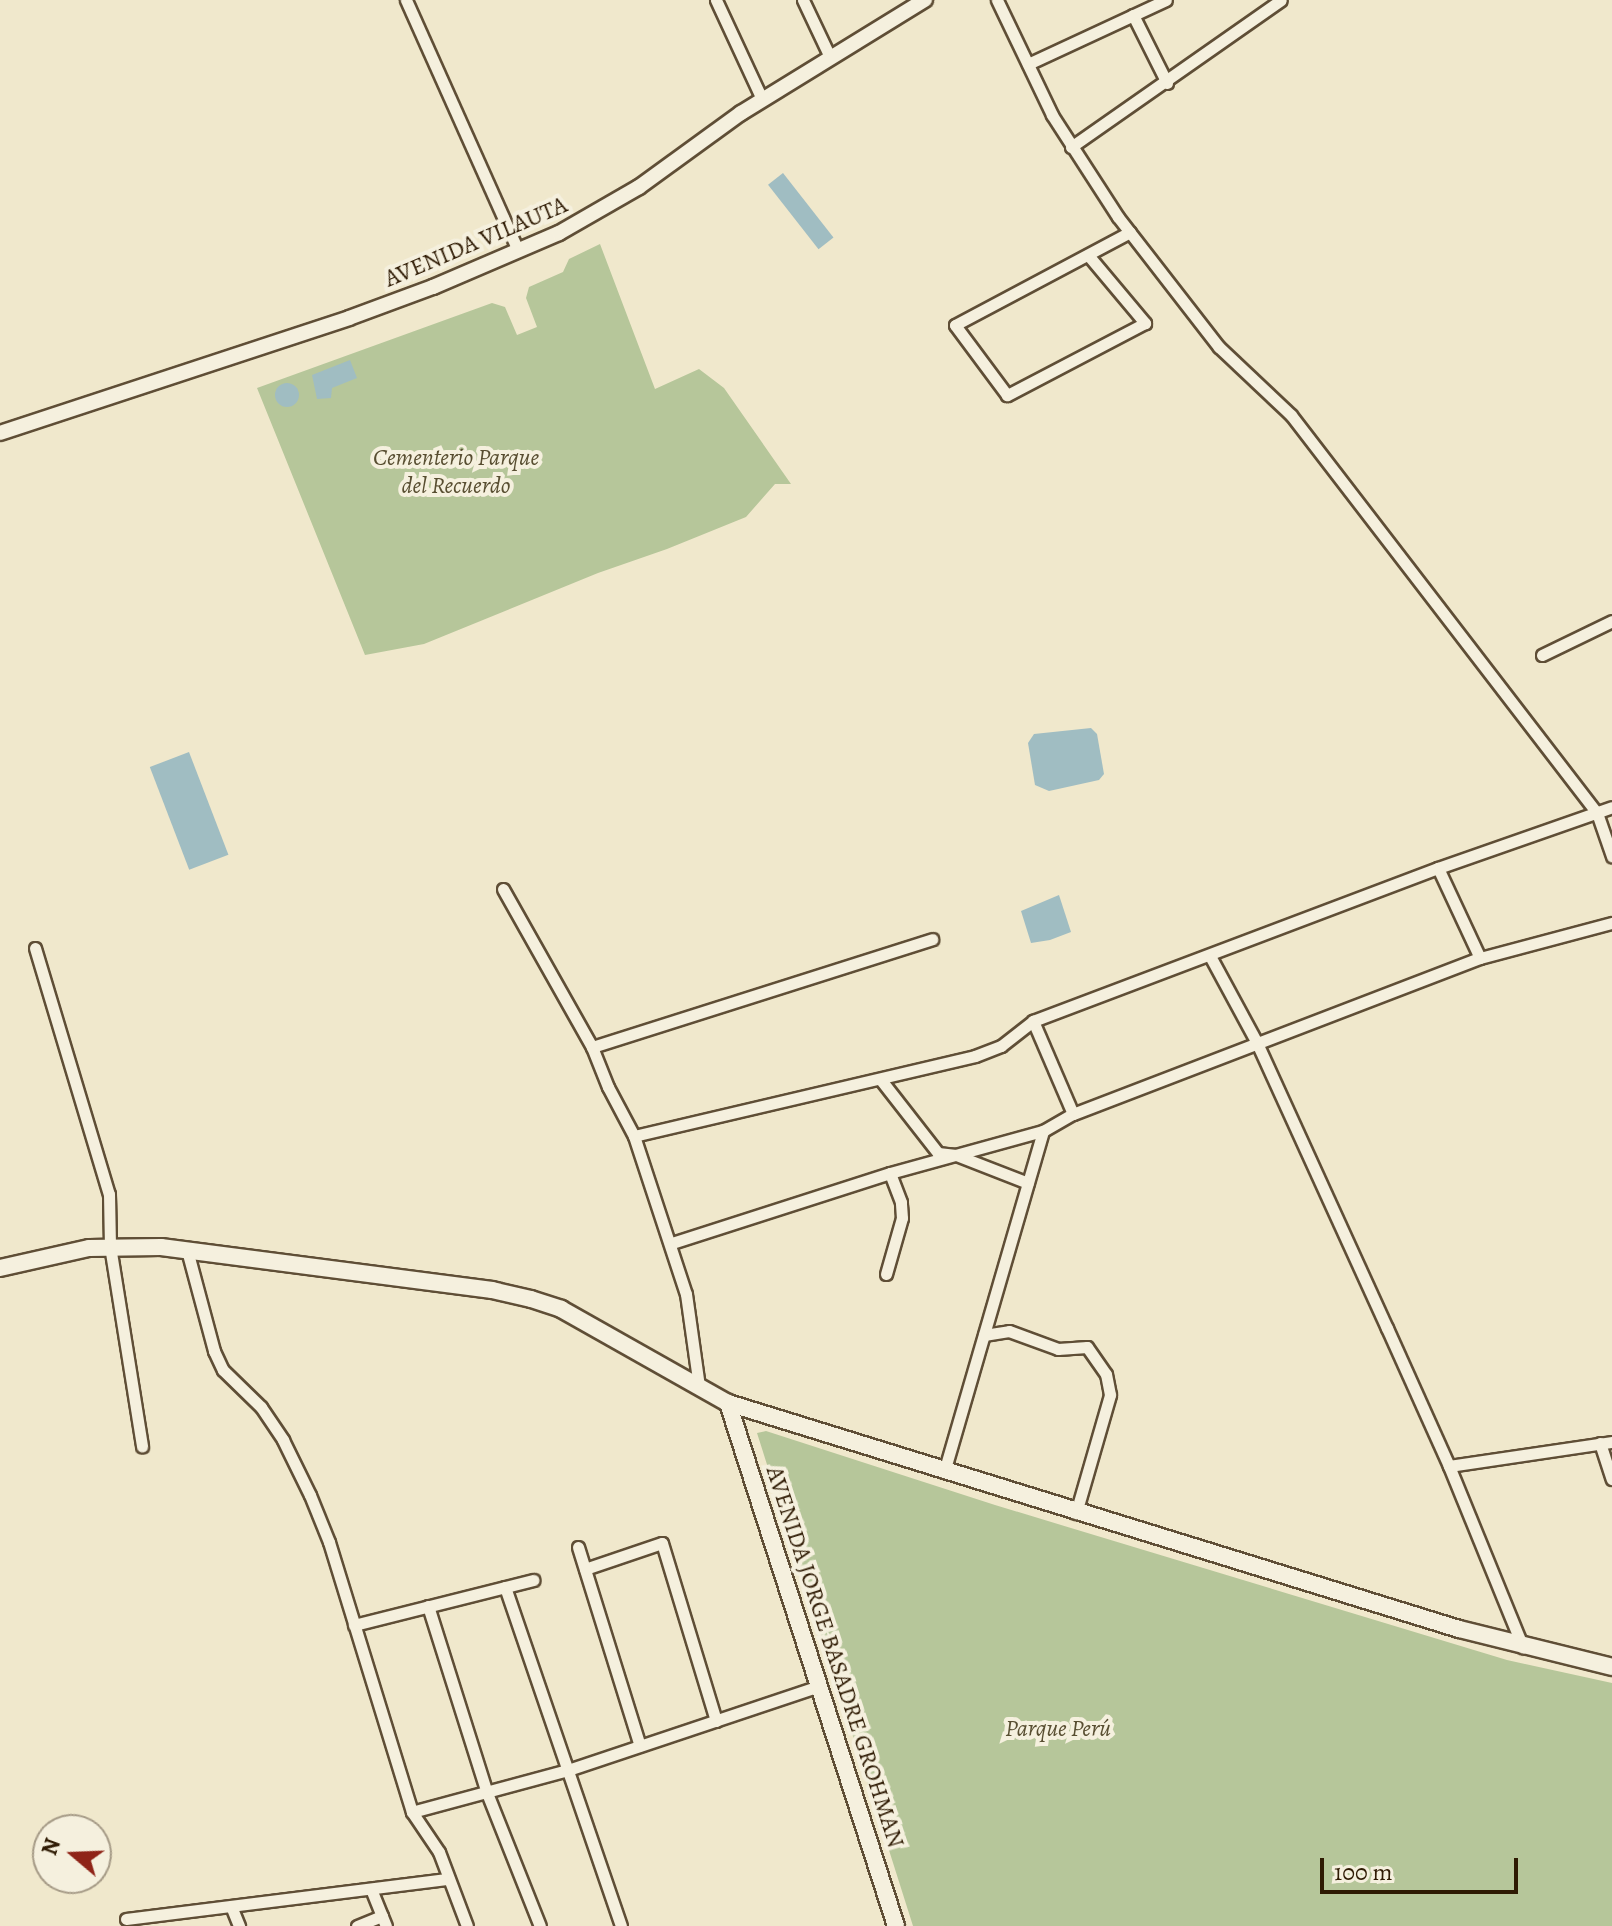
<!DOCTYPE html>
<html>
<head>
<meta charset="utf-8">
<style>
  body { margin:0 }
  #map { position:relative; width:1612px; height:1926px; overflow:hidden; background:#f0e8cc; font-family:Alegreya,serif }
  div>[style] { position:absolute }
  .green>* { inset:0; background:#b6c69a }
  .water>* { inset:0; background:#a0bdc2; transform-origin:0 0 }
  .round { border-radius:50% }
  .roads { filter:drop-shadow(2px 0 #5f4e36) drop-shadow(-2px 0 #5f4e36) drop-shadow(0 2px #5f4e36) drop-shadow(0 -2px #5f4e36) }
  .minor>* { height:11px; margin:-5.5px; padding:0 5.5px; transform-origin:5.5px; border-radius:5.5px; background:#f5f0de }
  .tertiary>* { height:14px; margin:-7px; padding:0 7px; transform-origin:7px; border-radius:7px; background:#f5f0de }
  .secondary>* { height:16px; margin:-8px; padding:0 8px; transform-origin:8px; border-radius:8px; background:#f5f0de }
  span { translate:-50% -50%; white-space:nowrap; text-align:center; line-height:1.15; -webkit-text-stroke:8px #f5f0de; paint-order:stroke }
  .street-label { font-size:24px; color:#2f1b04 }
  .park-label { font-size:24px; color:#584e31; font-style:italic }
  .north { position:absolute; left:32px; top:1814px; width:80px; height:80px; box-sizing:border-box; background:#f5f0de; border:2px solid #a69b87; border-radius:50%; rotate:289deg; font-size:22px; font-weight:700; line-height:32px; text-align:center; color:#2f1b04 }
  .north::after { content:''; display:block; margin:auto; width:28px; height:36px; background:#8f2418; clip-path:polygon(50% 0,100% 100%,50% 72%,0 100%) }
  .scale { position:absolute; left:1320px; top:1858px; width:198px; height:36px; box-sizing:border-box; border:4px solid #2f1b04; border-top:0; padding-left:10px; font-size:24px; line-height:28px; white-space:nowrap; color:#2f1b04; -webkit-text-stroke:6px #f5f0de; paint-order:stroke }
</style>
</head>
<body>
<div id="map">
  <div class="green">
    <div style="clip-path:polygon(600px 244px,655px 389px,699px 369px,724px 388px,791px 484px,775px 484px,746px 517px,667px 549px,598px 573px,424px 644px,365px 655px,257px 388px,492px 303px,505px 307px,517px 335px,537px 327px,526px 298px,529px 287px,563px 272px,569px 259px)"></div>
    <div style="clip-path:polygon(766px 1431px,995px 1505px,1507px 1660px,1612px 1683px,1612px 1926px,913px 1926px,757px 1433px)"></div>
  </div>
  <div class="water">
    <div style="left:783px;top:173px;width:82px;height:19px;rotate:52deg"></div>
    <div style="clip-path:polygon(350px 360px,357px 378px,332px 388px,331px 398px,317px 399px,312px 375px)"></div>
    <div class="round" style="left:275px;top:383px;width:24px;height:24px"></div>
    <div style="clip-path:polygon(1091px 728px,1097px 734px,1104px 774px,1099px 780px,1049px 791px,1035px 785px,1028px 743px,1034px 734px)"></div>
    <div style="left:189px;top:752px;width:110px;height:42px;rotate:69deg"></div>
    <div style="clip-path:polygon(1059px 895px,1071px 932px,1050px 940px,1031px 943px,1021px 911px)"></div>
  </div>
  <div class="roads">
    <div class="minor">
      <div style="left:406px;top:0;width:274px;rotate:65.9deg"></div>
      <div style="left:716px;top:0;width:109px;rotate:65.1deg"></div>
      <div style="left:803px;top:0;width:63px;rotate:64.7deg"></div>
      <div style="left:997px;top:0;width:127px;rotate:64.4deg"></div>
      <div style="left:1052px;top:115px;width:121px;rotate:57.1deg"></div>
      <div style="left:1118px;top:217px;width:165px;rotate:52.2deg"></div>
      <div style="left:1219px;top:347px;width:99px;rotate:43.4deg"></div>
      <div style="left:1291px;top:415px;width:502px;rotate:52.45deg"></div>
      <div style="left:1597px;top:813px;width:46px;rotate:70.8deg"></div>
      <div style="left:1133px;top:15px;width:76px;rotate:63.4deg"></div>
      <div style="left:1028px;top:64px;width:152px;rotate:-24.9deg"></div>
      <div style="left:1071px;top:147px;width:256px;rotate:-35deg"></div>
      <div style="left:1088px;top:255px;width:89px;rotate:50deg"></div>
      <div style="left:1145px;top:323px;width:156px;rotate:152.4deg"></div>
      <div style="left:1007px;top:395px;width:87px;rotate:-126.6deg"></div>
      <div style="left:955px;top:325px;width:198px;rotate:-28deg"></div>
      <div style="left:1542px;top:655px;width:78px;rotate:-25.9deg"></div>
      <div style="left:1438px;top:868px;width:99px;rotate:65deg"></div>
      <div style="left:503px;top:889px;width:181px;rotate:60.6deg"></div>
      <div style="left:592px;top:1047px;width:43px;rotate:68.2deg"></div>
      <div style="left:608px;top:1087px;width:55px;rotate:62deg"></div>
      <div style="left:634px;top:1136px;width:166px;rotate:71.8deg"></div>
      <div style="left:686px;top:1294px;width:93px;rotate:82deg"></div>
      <div style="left:35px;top:948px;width:257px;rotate:73.3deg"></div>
      <div style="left:109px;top:1194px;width:52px;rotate:88.9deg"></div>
      <div style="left:110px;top:1246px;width:203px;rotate:80.9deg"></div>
      <div style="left:1210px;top:956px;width:99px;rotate:61.6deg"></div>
      <div style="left:1257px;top:1043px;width:313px;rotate:65.5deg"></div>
      <div style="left:1387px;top:1328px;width:151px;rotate:65.8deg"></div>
      <div style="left:1449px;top:1466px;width:196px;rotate:67.8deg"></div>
      <div style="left:1033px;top:1021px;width:101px;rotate:66.7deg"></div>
      <div style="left:592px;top:1047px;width:357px;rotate:-17.6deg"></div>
      <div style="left:881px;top:1080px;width:93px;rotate:52deg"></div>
      <div style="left:938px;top:1153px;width:18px;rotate:6deg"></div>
      <div style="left:956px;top:1155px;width:77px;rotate:21.3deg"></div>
      <div style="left:634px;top:1136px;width:350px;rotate:-13.2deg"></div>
      <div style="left:975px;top:1056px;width:28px;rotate:-21deg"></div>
      <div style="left:1001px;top:1046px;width:41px;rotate:-38deg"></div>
      <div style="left:1033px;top:1021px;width:433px;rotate:-20.7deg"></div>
      <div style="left:1438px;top:868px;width:184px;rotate:-19.3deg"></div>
      <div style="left:672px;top:1243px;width:229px;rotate:-17.8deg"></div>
      <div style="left:890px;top:1173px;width:159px;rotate:-15.4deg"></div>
      <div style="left:1043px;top:1131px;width:34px;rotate:-30deg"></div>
      <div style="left:1073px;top:1114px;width:436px;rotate:-21deg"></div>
      <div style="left:1480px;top:958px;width:137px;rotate:-14.9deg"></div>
      <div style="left:187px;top:1250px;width:105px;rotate:75deg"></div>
      <div style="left:214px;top:1351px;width:21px;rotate:65deg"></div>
      <div style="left:223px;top:1370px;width:53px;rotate:44.2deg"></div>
      <div style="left:261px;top:1407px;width:40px;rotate:56deg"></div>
      <div style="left:283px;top:1440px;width:61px;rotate:63.9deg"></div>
      <div style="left:310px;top:1495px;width:51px;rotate:68deg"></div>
      <div style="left:329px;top:1542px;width:282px;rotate:72.9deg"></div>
      <div style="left:412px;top:1812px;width:48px;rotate:56deg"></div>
      <div style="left:439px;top:1852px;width:79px;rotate:69.3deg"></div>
      <div style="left:886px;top:1274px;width:58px;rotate:-74.1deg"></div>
      <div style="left:902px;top:1218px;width:16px;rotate:-94deg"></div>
      <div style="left:901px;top:1202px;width:31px;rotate:-111deg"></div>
      <div style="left:984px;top:1335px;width:25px;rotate:-9deg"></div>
      <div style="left:1009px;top:1331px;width:52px;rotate:20.2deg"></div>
      <div style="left:1058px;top:1349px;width:29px;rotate:-4deg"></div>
      <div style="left:1087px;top:1347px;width:33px;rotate:55deg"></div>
      <div style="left:1106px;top:1374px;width:21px;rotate:79deg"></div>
      <div style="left:1110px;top:1395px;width:123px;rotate:106.1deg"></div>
      <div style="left:1600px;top:1443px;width:38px;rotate:72deg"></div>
      <div style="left:1449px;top:1466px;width:165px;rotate:-8.4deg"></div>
      <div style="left:944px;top:1472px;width:355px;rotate:-73.8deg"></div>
      <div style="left:578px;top:1547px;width:208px;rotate:72.7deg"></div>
      <div style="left:585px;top:1569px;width:81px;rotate:-18.7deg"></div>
      <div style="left:662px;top:1543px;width:186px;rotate:73.1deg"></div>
      <div style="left:505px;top:1587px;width:358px;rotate:71.1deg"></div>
      <div style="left:428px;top:1606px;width:196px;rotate:72.5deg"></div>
      <div style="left:487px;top:1793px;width:143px;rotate:68.3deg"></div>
      <div style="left:354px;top:1625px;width:185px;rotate:-14.1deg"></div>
      <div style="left:412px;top:1812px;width:162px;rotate:-15.1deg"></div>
      <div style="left:568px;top:1770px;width:265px;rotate:-18.5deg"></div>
      <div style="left:371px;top:1889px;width:40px;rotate:68deg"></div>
      <div style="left:231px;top:1906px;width:22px;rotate:68deg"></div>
      <div style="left:126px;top:1919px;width:325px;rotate:-7.1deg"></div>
      <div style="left:357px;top:1926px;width:27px;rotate:-22deg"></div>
    </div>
    <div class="tertiary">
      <div style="left:0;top:433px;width:367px;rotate:-18.2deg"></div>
      <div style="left:349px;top:318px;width:90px;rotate:-20.3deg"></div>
      <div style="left:433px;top:287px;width:137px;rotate:-23.2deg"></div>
      <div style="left:559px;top:233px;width:92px;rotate:-29.9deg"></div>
      <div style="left:639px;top:187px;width:126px;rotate:-36deg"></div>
      <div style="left:741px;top:113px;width:216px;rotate:-31.6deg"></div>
    </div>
    <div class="secondary">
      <div style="left:0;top:1268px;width:91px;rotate:-12.7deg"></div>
      <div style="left:89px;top:1248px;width:72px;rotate:-0.8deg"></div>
      <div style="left:161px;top:1247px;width:334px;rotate:7.4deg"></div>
      <div style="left:492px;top:1290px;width:40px;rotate:13deg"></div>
      <div style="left:531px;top:1299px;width:32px;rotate:18deg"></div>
      <div style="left:561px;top:1309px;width:192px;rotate:29.4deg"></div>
      <div style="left:728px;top:1403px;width:765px;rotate:17.18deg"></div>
      <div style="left:1459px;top:1629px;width:158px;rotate:13.9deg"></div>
      <div style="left:728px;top:1403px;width:549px;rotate:72.19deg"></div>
    </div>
  </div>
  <div class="street-label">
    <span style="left:476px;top:242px;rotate:-23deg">AVENIDA VILAUTA</span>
    <span style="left:835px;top:1657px;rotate:72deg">AVENIDA JORGE BASADRE GROHMAN</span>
  </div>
  <div class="park-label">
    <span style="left:456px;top:472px">Cementerio Parque<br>del Recuerdo</span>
    <span style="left:1058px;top:1729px">Parque Perú</span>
  </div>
  <div class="north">N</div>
  <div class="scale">100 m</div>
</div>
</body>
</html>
